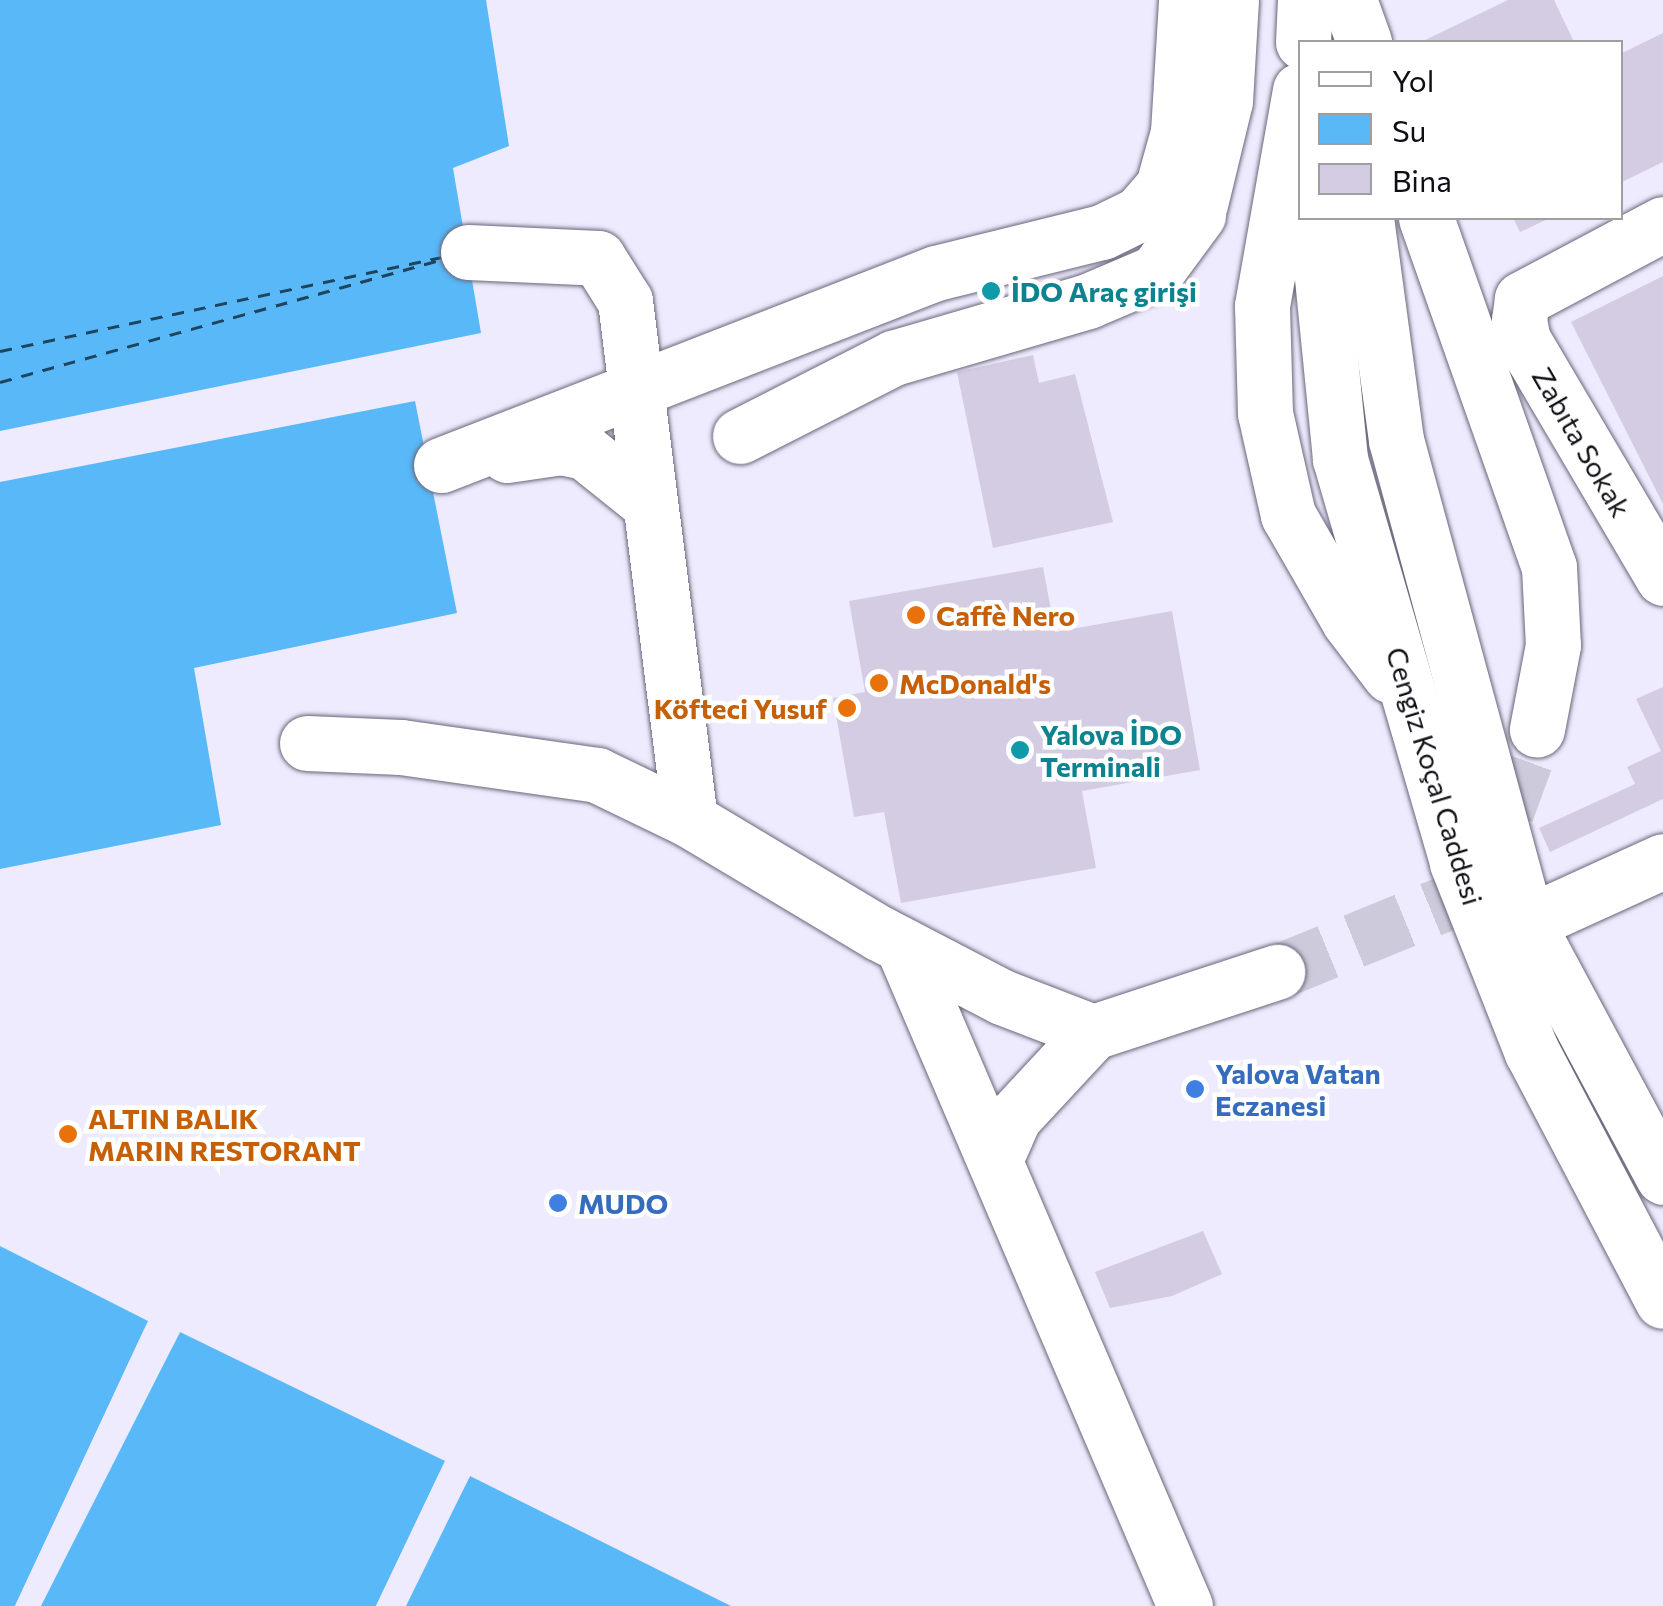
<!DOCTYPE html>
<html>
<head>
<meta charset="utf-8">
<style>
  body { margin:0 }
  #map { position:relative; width:1663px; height:1606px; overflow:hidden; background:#eeebfe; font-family:Commissioner,sans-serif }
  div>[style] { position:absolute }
  .water>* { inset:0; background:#58b8f8 }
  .pier>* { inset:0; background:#eeebfe }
  .ferry>* { height:2.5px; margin-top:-1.25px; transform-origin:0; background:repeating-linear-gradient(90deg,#1e4560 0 12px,transparent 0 22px) }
  .building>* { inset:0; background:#d4cce3 }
  .minor-tunnel>* { height:55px; margin-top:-27.5px; transform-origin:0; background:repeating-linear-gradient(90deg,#cdcadb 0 55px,transparent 0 83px) }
  .roads { filter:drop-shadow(0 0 2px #69667a) drop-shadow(0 0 2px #69667a) }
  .minor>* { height:55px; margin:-27.5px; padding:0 27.5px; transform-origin:27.5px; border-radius:27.5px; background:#fff }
  .dots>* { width:28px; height:28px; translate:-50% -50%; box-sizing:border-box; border:5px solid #fff; border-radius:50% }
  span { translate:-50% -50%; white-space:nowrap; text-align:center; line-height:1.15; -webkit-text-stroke:9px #fff; paint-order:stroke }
  .culture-label { font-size:28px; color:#0d838f; font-weight:700 }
  .left { translate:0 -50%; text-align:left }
  .street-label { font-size:28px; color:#0f0e15 }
  .food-label { font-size:28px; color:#c56008; font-weight:700 }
  .right { translate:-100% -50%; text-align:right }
  .shop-label { font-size:28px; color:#366cbe; font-weight:700 }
  .legend { position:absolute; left:1298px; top:40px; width:325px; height:180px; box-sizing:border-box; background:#fff; border:2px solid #9f9fa1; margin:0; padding:12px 18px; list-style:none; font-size:30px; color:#0f0e15 }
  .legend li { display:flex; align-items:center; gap:20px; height:50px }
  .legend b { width:50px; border:2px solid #9f9fa1 }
</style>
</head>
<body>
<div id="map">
  <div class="water">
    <i style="clip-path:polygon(0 0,486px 0,509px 146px,453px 168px,481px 333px,0 431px)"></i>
    <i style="clip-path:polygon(415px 401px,457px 613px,194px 668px,221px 825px,0 869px,0 482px)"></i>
    <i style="clip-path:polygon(0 1246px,148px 1321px,15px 1606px,0 1606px)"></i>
    <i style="clip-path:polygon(180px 1332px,445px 1461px,376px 1606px,41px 1606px)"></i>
    <i style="clip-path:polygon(470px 1476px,731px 1606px,406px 1606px)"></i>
  </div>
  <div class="pier">
    <i style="clip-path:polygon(148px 1321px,21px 1606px,15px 1606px)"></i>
    <i style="clip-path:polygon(175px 1330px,180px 1332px,36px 1606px,36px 1604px)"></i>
    <i style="clip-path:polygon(445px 1461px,381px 1606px,376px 1606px)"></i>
    <i style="clip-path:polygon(466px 1473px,470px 1476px,401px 1606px,402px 1604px)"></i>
  </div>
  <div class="ferry">
    <i style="left:0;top:351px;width:452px;rotate:-12deg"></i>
    <i style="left:0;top:382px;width:460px;rotate:-15.5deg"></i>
  </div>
  <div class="building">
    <i style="clip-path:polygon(1508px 0,1554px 0,1574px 42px,1421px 42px)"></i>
    <i style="clip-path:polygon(1663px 33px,1663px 162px,1620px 183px,1620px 54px)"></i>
    <i style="clip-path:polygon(1513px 218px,1550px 218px,1520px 232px)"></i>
    <i style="clip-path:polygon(1663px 276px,1663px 504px,1571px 322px)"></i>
    <i style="clip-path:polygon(1033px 355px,1039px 383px,1075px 374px,1113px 522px,993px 548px,957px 372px)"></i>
    <i style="clip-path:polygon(1043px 567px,1055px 632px,1172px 611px,1200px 770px,1082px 791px,1096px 868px,901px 903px,884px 812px,854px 817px,833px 698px,865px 692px,849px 601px)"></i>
    <i style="clip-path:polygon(1663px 687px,1663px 799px,1550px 852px,1539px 828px,1635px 784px,1627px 767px,1661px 751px,1636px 699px)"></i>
    <i style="clip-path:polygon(1203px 1231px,1222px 1274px,1172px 1296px,1110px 1308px,1095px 1272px)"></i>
  </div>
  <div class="minor-tunnel">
    <i style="left:1277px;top:972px;width:217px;rotate:-22.2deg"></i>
    <i style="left:1478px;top:890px;width:171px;rotate:-69.9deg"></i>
  </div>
  <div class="roads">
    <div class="minor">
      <i style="left:1349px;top:0;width:45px;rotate:70.3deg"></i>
      <i style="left:1303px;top:42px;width:42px;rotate:-87.3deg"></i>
      <i style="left:1300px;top:90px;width:219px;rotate:100deg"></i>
      <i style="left:1262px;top:306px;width:107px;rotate:88.4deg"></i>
      <i style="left:1265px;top:413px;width:105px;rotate:77.3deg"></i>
      <i style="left:1288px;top:515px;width:122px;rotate:60.1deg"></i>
      <i style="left:1349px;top:621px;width:68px;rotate:52.8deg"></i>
      <i style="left:1200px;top:204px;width:106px;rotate:-76.4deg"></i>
      <i style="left:1225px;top:101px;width:101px;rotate:-86.6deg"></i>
      <i style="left:1316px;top:218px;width:242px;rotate:84.3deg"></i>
      <i style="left:1340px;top:459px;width:421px;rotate:73.8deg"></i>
      <i style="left:1457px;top:863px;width:203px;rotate:68.4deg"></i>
      <i style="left:1532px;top:1052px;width:281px;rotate:62.3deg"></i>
      <i style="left:1366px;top:218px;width:224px;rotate:82.3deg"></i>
      <i style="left:1396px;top:440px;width:500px;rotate:74.83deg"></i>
      <i style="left:1527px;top:923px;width:288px;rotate:61.8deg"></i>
      <i style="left:1426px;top:218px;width:370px;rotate:70.6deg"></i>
      <i style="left:1549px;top:567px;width:78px;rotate:87.1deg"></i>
      <i style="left:1553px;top:645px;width:86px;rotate:100.8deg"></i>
      <i style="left:1663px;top:224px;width:160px;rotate:152deg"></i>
      <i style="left:1522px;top:299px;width:21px;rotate:98deg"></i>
      <i style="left:1519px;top:320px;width:20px;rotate:79deg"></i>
      <i style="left:1523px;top:340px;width:276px;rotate:59.5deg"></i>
      <i style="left:468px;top:252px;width:130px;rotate:2.6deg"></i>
      <i style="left:598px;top:258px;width:51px;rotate:57.9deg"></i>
      <i style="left:625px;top:301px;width:523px;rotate:82.86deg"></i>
      <i style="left:690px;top:820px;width:220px;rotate:30.9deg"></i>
      <i style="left:879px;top:933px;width:139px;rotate:27.5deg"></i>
      <i style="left:1002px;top:997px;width:97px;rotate:21deg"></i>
      <i style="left:740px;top:436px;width:172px;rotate:-27deg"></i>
      <i style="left:893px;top:358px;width:203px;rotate:-16.3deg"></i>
      <i style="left:1088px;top:301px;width:74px;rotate:-23.1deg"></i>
      <i style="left:1156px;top:272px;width:71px;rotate:-53.6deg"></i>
      <i style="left:507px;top:455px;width:55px;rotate:-8.4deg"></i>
      <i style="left:561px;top:447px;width:25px;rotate:12deg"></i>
      <i style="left:585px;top:452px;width:78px;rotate:38.8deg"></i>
      <i style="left:441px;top:465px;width:531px;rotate:-21.2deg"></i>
      <i style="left:936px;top:273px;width:171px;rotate:-13.9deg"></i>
      <i style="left:1102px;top:232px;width:41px;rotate:-25.9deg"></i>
      <i style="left:1139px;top:214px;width:37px;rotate:-49deg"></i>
      <i style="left:1163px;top:186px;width:56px;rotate:-74.5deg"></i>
      <i style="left:1178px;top:132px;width:132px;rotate:-86.5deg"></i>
      <i style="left:307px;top:743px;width:94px;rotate:2.4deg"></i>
      <i style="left:401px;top:747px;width:198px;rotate:8.1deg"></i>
      <i style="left:597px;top:775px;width:103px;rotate:25.8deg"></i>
      <i style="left:1527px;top:923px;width:149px;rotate:-24.5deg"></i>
      <i style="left:902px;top:945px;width:719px;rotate:66.82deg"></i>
      <i style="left:995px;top:1160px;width:47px;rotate:-66.2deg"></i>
      <i style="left:1014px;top:1117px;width:116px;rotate:-47.1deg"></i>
      <i style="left:1093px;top:1032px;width:194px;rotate:-18.1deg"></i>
    </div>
  </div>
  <div class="dots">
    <i style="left:991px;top:291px;background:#0f9aa8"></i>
    <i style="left:916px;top:615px;background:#e8710a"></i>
    <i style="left:879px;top:683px;background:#e8710a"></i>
    <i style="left:847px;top:708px;background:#e8710a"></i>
    <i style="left:1020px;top:750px;background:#0f9aa8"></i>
    <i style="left:1195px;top:1089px;background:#3f7fe0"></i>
    <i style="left:68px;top:1134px;background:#e8710a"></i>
    <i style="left:558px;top:1203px;background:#3f7fe0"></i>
  </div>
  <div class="culture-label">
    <span class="left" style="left:1011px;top:291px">İDO Araç girişi</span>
    <span class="left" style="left:1040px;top:750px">Yalova İDO<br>Terminali</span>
  </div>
  <div class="street-label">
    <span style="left:1582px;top:442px;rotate:60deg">Zabıta Sokak</span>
    <span style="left:1435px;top:776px;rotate:73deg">Cengiz Koçal Caddesi</span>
  </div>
  <div class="food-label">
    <span class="left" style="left:936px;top:615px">Caffè Nero</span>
    <span class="left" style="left:899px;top:683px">McDonald's</span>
    <span class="right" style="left:827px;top:708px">Köfteci Yusuf</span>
    <span class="left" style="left:88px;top:1134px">ALTIN BALIK<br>MARIN RESTORANT</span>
  </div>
  <div class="shop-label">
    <span class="left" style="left:1215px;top:1089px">Yalova Vatan<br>Eczanesi</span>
    <span class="left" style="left:578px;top:1203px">MUDO</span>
  </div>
  <ul class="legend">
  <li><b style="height:12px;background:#fff"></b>Yol</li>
  <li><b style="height:28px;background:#58b8f8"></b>Su</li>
  <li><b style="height:28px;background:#d4cce3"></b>Bina</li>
  </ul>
</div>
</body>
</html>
